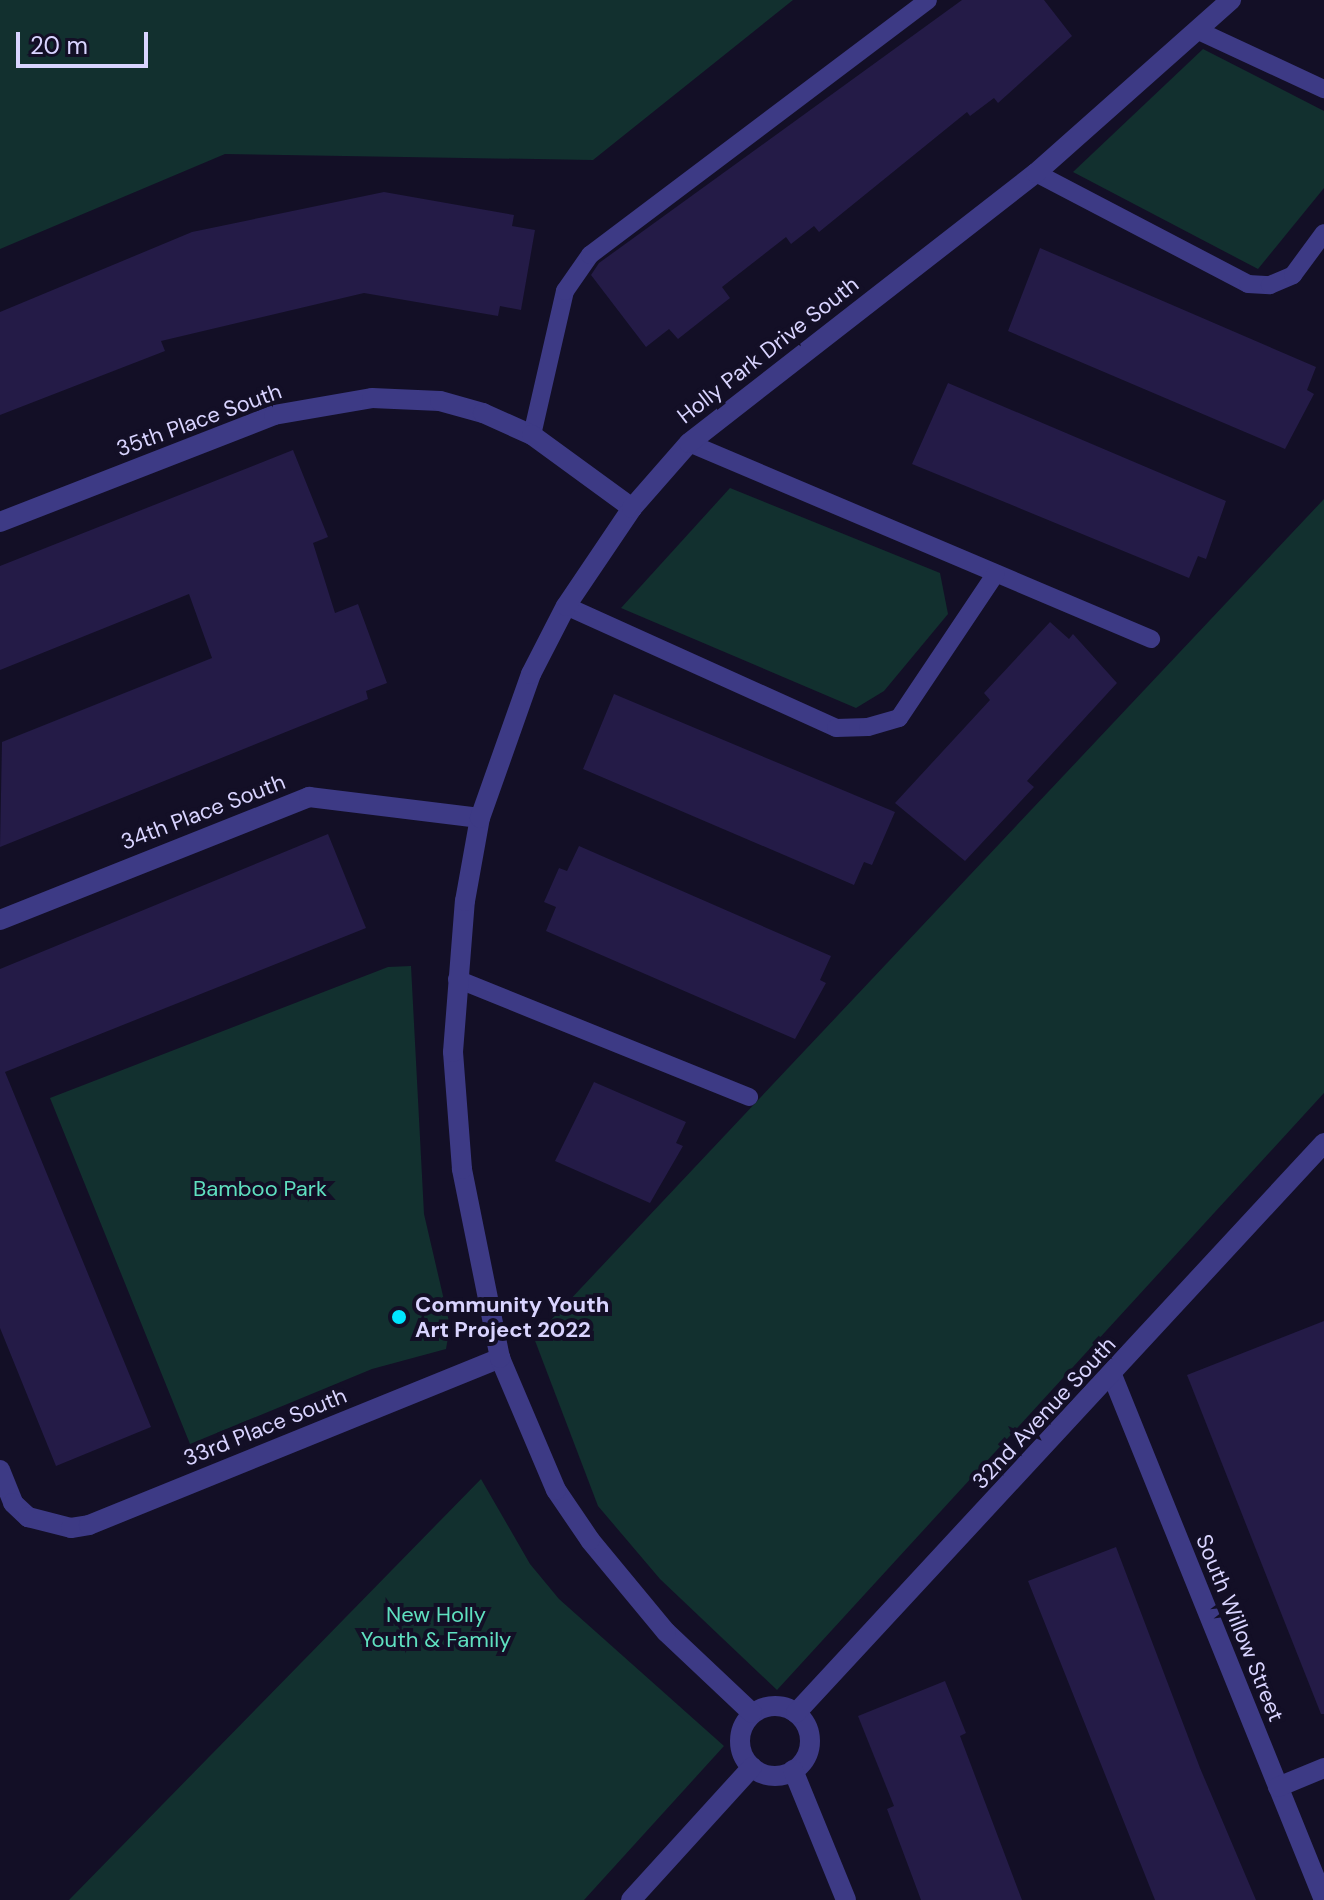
<!DOCTYPE html>
<html>
<head>
<meta charset="utf-8">
<style>
  body { margin:0 }
  #map { position:relative; width:1324px; height:1900px; overflow:hidden; background:#130f26; font-family:"DM Sans",sans-serif }
  div>[style] { position:absolute }
  .green>* { inset:0; background:#12302f }
  .building>* { inset:0; background:#241b47 }
  .lane>* { height:18px; margin:-9px; padding:0 9px; transform-origin:9px; border-radius:9px; background:#3d3a85 }
  .street>* { height:20px; margin:-10px; padding:0 10px; transform-origin:10px; border-radius:10px; background:#3d3a85 }
  .street>.ring { margin:-10px; padding:0; box-sizing:content-box; background:none; border:20px solid #3d3a85; border-radius:50% }
  .dots>* { width:22px; height:22px; translate:-50% -50%; box-sizing:border-box; border:4px solid #130f26; border-radius:50% }
  span { translate:-50% -50%; white-space:nowrap; text-align:center; line-height:1.15; -webkit-text-stroke:8px #130f26; paint-order:stroke }
  .street-label { font-size:22px; color:#d9d4ff }
  .park-label { font-size:22px; color:#5fe0c0 }
  .poi-label { font-size:22px; color:#d9d4ff; font-weight:700 }
  .left { translate:0 -50%; text-align:left }
  .scale { position:absolute; left:16px; top:32px; width:132px; height:36px; box-sizing:border-box; border:4px solid #d9d4ff; border-top:0; padding-left:10px; font-size:24px; line-height:28px; white-space:nowrap; color:#d9d4ff; -webkit-text-stroke:6px #130f26; paint-order:stroke }
</style>
</head>
<body>
<div id="map">
  <div class="green">
    <i style="clip-path:polygon(0 0,793px 0,593px 160px,225px 154px,0 249px)"></i>
    <i style="clip-path:polygon(1203px 49px,1324px 111px,1324px 188px,1258px 269px,1073px 172px)"></i>
    <i style="clip-path:polygon(730px 488px,940px 573px,948px 614px,884px 691px,856px 708px,621px 608px)"></i>
    <i style="clip-path:polygon(1324px 499px,1324px 1093px,777px 1690px,660px 1579px,598px 1506px,534px 1338px)"></i>
    <i style="clip-path:polygon(411px 966px,424px 1214px,450px 1326px,446px 1349px,372px 1369px,190px 1444px,50px 1098px,388px 967px)"></i>
    <i style="clip-path:polygon(481px 1479px,530px 1564px,559px 1599px,724px 1746px,584px 1900px,69px 1900px)"></i>
  </div>
  <div class="building">
    <i style="clip-path:polygon(962px 0,1044px 0,1072px 36px,998px 103px,994px 98px,970px 116px,967px 112px,819px 232px,814px 226px,791px 244px,786px 237px,722px 287px,730px 298px,678px 339px,669px 329px,646px 347px,591px 275px,599px 263px)"></i>
    <i style="clip-path:polygon(384px 192px,514px 215px,512px 226px,535px 230px,521px 310px,500px 306px,498px 316px,364px 293px,161px 341px,165px 351px,0 415px,0 312px,192px 232px)"></i>
    <i style="clip-path:polygon(1040px 248px,1316px 367px,1307px 390px,1314px 394px,1285px 449px,1008px 331px)"></i>
    <i style="clip-path:polygon(948px 383px,1226px 501px,1206px 559px,1198px 556px,1189px 578px,912px 464px)"></i>
    <i style="clip-path:polygon(293px 450px,328px 537px,313px 543px,335px 613px,358px 604px,387px 683px,366px 691px,368px 699px,0 847px,2px 742px,212px 658px,189px 594px,0 670px,0 566px)"></i>
    <i style="clip-path:polygon(1050px 622px,1069px 639px,1073px 634px,1117px 683px,1027px 781px,1034px 787px,965px 861px,895px 803px,990px 700px,984px 693px)"></i>
    <i style="clip-path:polygon(614px 694px,895px 812px,872px 865px,864px 862px,854px 885px,583px 769px)"></i>
    <i style="clip-path:polygon(328px 834px,366px 928px,5px 1072px,151px 1427px,56px 1466px,0 1328px,0 969px)"></i>
    <i style="clip-path:polygon(579px 846px,831px 956px,820px 980px,826px 983px,795px 1039px,546px 931px,556px 907px,544px 902px,559px 868px,567px 871px)"></i>
    <i style="clip-path:polygon(594px 1082px,686px 1122px,676px 1143px,683px 1146px,650px 1203px,555px 1161px)"></i>
    <i style="clip-path:polygon(1324px 1321px,1324px 1714px,1321px 1714px,1187px 1375px)"></i>
    <i style="clip-path:polygon(1116px 1547px,1200px 1768px,1256px 1900px,1155px 1900px,1028px 1581px)"></i>
    <i style="clip-path:polygon(945px 1681px,966px 1733px,960px 1736px,1022px 1900px,921px 1900px,887px 1809px,894px 1806px,858px 1716px)"></i>
  </div>
  <div class="lane">
    <i style="left:1201px;top:32px;width:136px;rotate:24.9deg"></i>
    <i style="left:1036px;top:173px;width:239px;rotate:27.6deg"></i>
    <i style="left:1248px;top:284px;width:22px;rotate:3deg"></i>
    <i style="left:1270px;top:285px;width:25px;rotate:-23deg"></i>
    <i style="left:1293px;top:275px;width:52px;rotate:-53.6deg"></i>
    <i style="left:532px;top:435px;width:148px;rotate:-77.1deg"></i>
    <i style="left:565px;top:291px;width:44px;rotate:-55.2deg"></i>
    <i style="left:590px;top:255px;width:423px;rotate:-37deg"></i>
    <i style="left:689px;top:443px;width:502px;rotate:22.99deg"></i>
    <i style="left:566px;top:606px;width:296px;rotate:24.3deg"></i>
    <i style="left:836px;top:728px;width:32px;rotate:-2deg"></i>
    <i style="left:868px;top:727px;width:32px;rotate:-16deg"></i>
    <i style="left:899px;top:718px;width:174px;rotate:-56.2deg"></i>
    <i style="left:457px;top:979px;width:315px;rotate:22deg"></i>
  </div>
  <div class="street">
    <i style="left:0;top:522px;width:294px;rotate:-21.3deg"></i>
    <i style="left:274px;top:415px;width:99px;rotate:-9.8deg"></i>
    <i style="left:372px;top:398px;width:68px;rotate:2.5deg"></i>
    <i style="left:440px;top:401px;width:45px;rotate:15.6deg"></i>
    <i style="left:483px;top:413px;width:54px;rotate:24.2deg"></i>
    <i style="left:532px;top:435px;width:124px;rotate:36.1deg"></i>
    <i style="left:0;top:920px;width:333px;rotate:-21.7deg"></i>
    <i style="left:309px;top:797px;width:172px;rotate:7deg"></i>
    <i style="left:1112px;top:1375px;width:566px;rotate:68.01deg"></i>
    <i style="left:0;top:1470px;width:35px;rotate:68deg"></i>
    <i style="left:13px;top:1503px;width:21px;rotate:43deg"></i>
    <i style="left:28px;top:1517px;width:44px;rotate:14.3deg"></i>
    <i style="left:71px;top:1528px;width:18px;rotate:-9deg"></i>
    <i style="left:89px;top:1525px;width:444px;rotate:-22.1deg"></i>
    <i class="ring" style="left:740px;top:1706px;width:50px;height:50px"></i>
    <i style="left:752px;top:1713px;width:118px;rotate:-136.7deg"></i>
    <i style="left:666px;top:1632px;width:119px;rotate:-129.6deg"></i>
    <i style="left:590px;top:1540px;width:60px;rotate:-124.2deg"></i>
    <i style="left:556px;top:1490px;width:143px;rotate:-113deg"></i>
    <i style="left:500px;top:1358px;width:193px;rotate:-101.4deg"></i>
    <i style="left:462px;top:1169px;width:117px;rotate:-94.4deg"></i>
    <i style="left:453px;top:1052px;width:151px;rotate:-85.5deg"></i>
    <i style="left:465px;top:901px;width:84px;rotate:-79.8deg"></i>
    <i style="left:480px;top:818px;width:153px;rotate:-70.5deg"></i>
    <i style="left:531px;top:674px;width:76px;rotate:-62.8deg"></i>
    <i style="left:566px;top:606px;width:118px;rotate:-56deg"></i>
    <i style="left:632px;top:508px;width:86px;rotate:-48.8deg"></i>
    <i style="left:689px;top:443px;width:440px;rotate:-37.9deg"></i>
    <i style="left:1036px;top:173px;width:261px;rotate:-41.6deg"></i>
    <i style="left:796px;top:1713px;width:777px;rotate:-47.19deg"></i>
    <i style="left:793px;top:1770px;width:140px;rotate:67.8deg"></i>
    <i style="left:1278px;top:1787px;width:50px;rotate:-22.4deg"></i>
    <i style="left:631px;top:1900px;width:180px;rotate:-47.7deg"></i>
  </div>
  <div class="dots">
    <i style="left:399px;top:1317px;background:#00e5ff"></i>
  </div>
  <div class="street-label">
    <span style="left:768px;top:350px;rotate:-38deg">Holly Park Drive South</span>
    <span style="left:199px;top:420px;rotate:-20deg">35th Place South</span>
    <span style="left:203px;top:812px;rotate:-21deg">34th Place South</span>
    <span style="left:1044px;top:1413px;rotate:-47deg">32nd Avenue South</span>
    <span style="left:265px;top:1427px;rotate:-22deg">33rd Place South</span>
    <span style="left:1240px;top:1628px;rotate:68deg">South Willow Street</span>
  </div>
  <div class="park-label">
    <span style="left:260px;top:1189px">Bamboo Park</span>
    <span style="left:436px;top:1627px">New Holly<br>Youth &amp; Family</span>
  </div>
  <div class="poi-label">
    <span class="left" style="left:415px;top:1317px">Community Youth<br>Art Project 2022</span>
  </div>
  <div class="scale">20 m</div>
</div>
</body>
</html>
